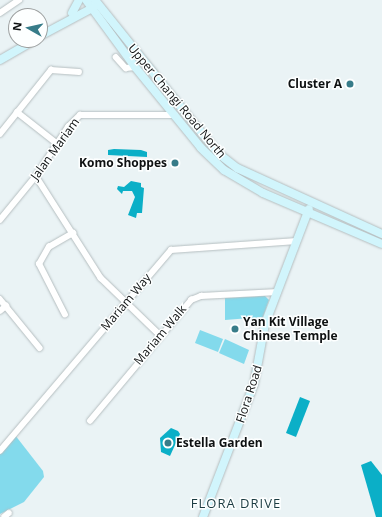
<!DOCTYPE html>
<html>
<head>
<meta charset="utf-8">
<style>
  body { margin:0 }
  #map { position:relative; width:382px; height:517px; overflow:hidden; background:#eaf3f5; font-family:"Open Sans",sans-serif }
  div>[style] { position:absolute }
  .green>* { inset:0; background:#83daec }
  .water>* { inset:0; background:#0bafc7 }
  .roads { filter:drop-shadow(0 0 1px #b5bec0) drop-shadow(0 0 1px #b5bec0) }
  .street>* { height:5.5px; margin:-2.75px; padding:0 2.75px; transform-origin:2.75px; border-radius:2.75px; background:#fff }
  .secondary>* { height:8px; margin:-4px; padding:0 4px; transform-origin:4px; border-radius:4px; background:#d1f5fc }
  .dots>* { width:11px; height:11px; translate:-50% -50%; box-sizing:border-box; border:2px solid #fdffff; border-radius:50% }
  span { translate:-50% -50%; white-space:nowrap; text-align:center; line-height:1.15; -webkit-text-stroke:3px #fdffff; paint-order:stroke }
  .poi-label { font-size:12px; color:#0e1112; font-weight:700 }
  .right { translate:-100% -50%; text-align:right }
  .left { translate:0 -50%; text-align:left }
  .street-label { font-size:12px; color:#0e1112 }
  .neighbourhood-label { font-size:13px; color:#1b3c42; letter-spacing:1px }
  .north { position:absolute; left:8px; top:8px; width:40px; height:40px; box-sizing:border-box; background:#fdffff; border:1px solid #9da0a0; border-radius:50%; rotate:278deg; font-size:11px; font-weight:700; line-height:16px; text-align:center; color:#0e1112 }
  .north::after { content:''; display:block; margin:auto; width:14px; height:18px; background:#377c89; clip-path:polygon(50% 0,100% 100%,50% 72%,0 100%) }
</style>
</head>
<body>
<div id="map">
  <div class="green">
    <i style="clip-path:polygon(265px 296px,269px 300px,263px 317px,225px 320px,225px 298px)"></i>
    <i style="clip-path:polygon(200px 330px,223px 339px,218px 352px,195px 343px)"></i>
    <i style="clip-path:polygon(225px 339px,249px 350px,244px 364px,219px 353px)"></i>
    <i style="clip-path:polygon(15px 435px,43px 471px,44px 477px,24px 502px,0 514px,0 453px)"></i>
  </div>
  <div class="water">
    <i style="clip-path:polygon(114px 149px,141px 150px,147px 152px,147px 157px,108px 155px,108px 150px)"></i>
    <i style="clip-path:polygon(131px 181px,141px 183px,141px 187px,144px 188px,142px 213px,137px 213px,136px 218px,128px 215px,135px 197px,132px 191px,123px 191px,122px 194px,117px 189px,118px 186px,124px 187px)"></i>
    <i style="clip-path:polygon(300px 397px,310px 401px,296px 437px,286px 433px)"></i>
    <i style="clip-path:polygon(171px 428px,178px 431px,180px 434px,170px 456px,161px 452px,160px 438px)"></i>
    <i style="clip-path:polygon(371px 461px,382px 475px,382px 517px,376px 517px,361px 465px)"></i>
  </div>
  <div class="roads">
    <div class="street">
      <i style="left:0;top:13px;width:23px;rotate:-34deg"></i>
      <i style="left:116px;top:57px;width:15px;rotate:48deg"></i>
      <i style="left:126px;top:68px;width:9px;rotate:-6deg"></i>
      <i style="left:17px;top:112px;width:52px;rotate:38deg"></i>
      <i style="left:0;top:134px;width:82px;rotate:-51.4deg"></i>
      <i style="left:51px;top:70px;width:28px;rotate:4deg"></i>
      <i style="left:36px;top:176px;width:121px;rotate:57.5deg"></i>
      <i style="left:101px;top:278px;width:82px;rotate:44deg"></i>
      <i style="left:0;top:220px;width:57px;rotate:-50.7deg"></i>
      <i style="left:36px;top:176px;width:59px;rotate:-56.9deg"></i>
      <i style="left:68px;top:127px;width:17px;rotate:-45deg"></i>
      <i style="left:80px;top:115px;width:95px"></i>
      <i style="left:0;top:299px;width:63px;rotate:50.8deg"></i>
      <i style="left:0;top:311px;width:8px;rotate:-40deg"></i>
      <i style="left:65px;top:315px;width:57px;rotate:-117deg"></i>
      <i style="left:39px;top:264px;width:20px;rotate:-60deg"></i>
      <i style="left:49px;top:247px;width:28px;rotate:-30deg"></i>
      <i style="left:90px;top:421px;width:158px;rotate:-50.1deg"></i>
      <i style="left:191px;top:300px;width:11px;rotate:-22deg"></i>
      <i style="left:201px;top:296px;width:77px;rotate:-3deg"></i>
      <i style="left:0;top:451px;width:264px;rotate:-49.6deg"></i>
      <i style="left:171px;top:250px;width:126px;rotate:-4.1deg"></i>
      <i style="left:4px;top:517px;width:6px;rotate:-39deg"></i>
    </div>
    <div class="secondary">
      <i style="left:86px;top:0;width:83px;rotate:53.8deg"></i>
      <i style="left:135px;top:67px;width:104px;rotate:50.8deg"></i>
      <i style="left:201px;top:148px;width:32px;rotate:44deg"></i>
      <i style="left:224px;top:170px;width:45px;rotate:30.5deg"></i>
      <i style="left:263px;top:193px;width:129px;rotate:23.2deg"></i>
      <i style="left:95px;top:0;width:142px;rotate:51.3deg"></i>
      <i style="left:184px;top:111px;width:55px;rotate:50.9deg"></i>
      <i style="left:219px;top:154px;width:23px;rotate:38deg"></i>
      <i style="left:237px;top:168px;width:159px;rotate:24.5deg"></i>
      <i style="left:72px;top:13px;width:15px;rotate:-62deg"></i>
      <i style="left:40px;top:36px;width:61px;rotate:-28.2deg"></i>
      <i style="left:0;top:60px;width:39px;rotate:-30deg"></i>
      <i style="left:203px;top:517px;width:142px;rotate:-69deg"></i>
      <i style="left:254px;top:384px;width:61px;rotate:-79.6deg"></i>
      <i style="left:265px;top:324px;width:123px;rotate:-69.1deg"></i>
    </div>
  </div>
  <div class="dots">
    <i style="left:350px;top:84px;background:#377c89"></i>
    <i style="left:175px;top:163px;background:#377c89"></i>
    <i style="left:235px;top:329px;background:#377c89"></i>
    <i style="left:168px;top:443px;background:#377c89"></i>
  </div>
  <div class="poi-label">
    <span class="right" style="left:342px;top:84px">Cluster A</span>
    <span class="right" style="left:167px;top:163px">Komo Shoppes</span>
    <span class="left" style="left:243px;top:329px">Yan Kit Village<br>Chinese Temple</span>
    <span class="left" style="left:176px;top:443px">Estella Garden</span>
  </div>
  <div class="street-label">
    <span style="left:177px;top:101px;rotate:50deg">Upper Changi Road North</span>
    <span style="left:55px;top:149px;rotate:-54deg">Jalan Mariam</span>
    <span style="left:126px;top:302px;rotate:-50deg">Mariam Way</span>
    <span style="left:160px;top:335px;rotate:-50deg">Mariam Walk</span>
    <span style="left:249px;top:394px;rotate:-72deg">Flora Road</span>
  </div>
  <div class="neighbourhood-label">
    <span style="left:236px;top:503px">FLORA DRIVE</span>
  </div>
  <div class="north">N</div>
</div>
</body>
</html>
